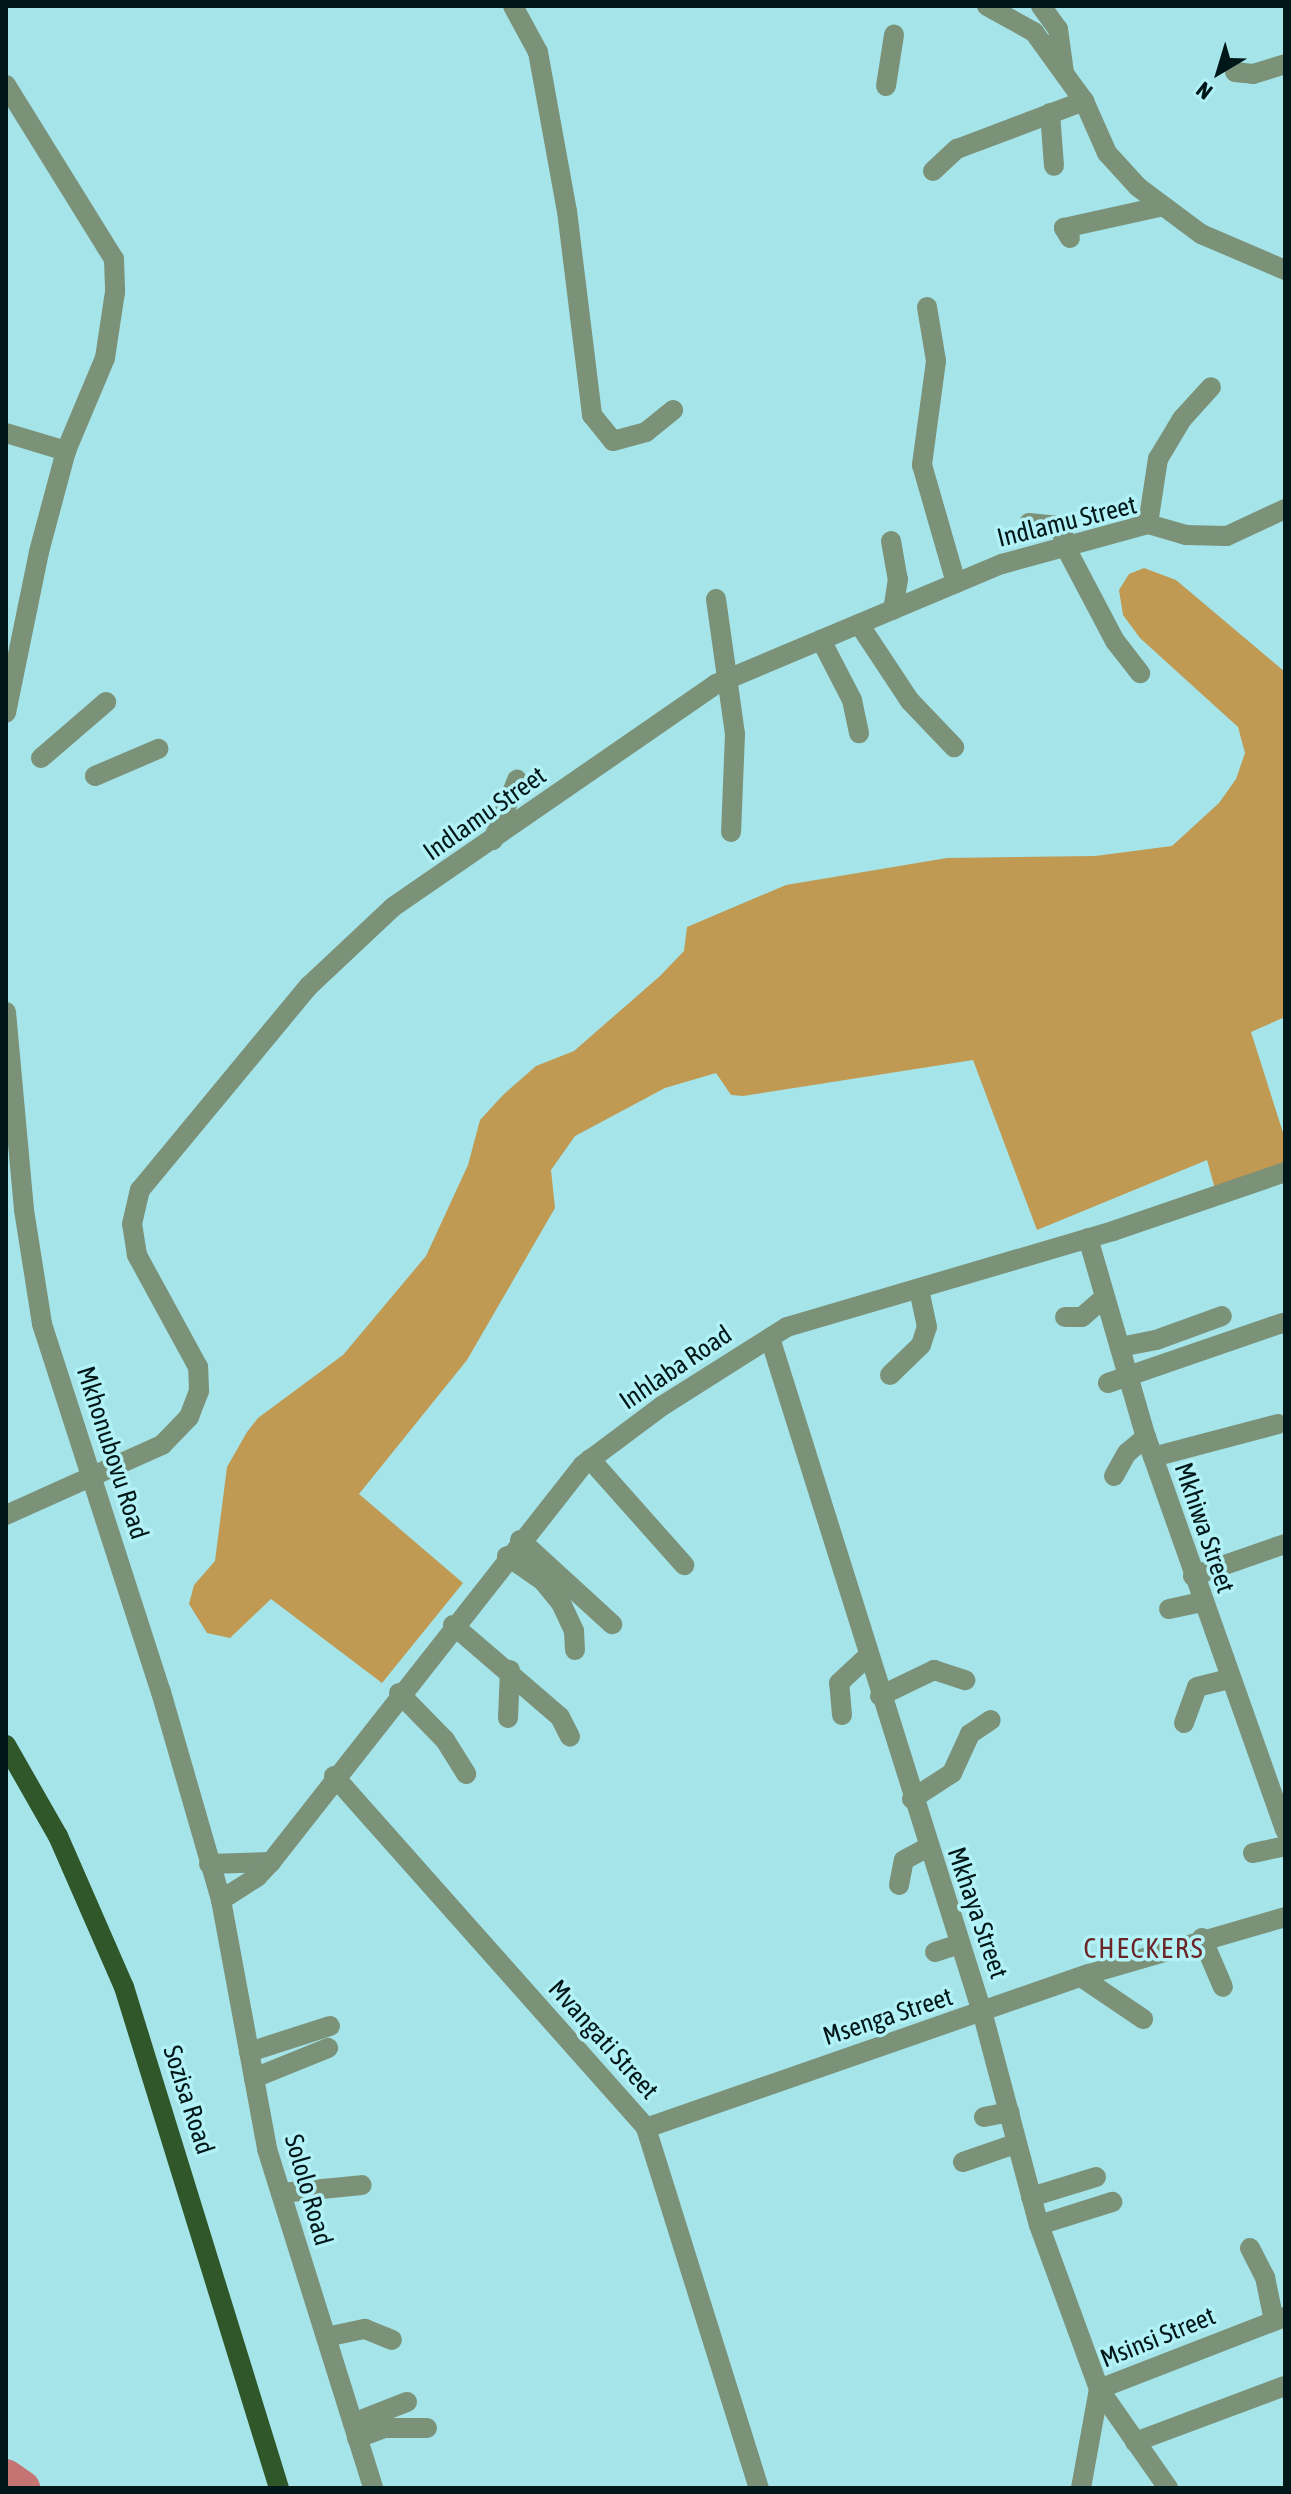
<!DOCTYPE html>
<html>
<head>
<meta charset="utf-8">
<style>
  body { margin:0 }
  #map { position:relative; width:1291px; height:2494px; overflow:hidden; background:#a5e5e9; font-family:"Asap Condensed",sans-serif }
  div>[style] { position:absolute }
  .forest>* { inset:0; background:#c09953 }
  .river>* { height:34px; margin:-17px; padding:0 17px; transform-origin:17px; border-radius:17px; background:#c47473 }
  .street>* { height:20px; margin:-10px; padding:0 10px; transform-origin:10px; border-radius:10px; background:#7b9178 }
  .primary>* { height:20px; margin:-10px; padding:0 10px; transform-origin:10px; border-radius:10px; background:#2f5729 }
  span { translate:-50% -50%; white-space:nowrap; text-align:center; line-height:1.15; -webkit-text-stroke:7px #b2f2f6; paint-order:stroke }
  .street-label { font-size:26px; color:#001719 }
  .neighbourhood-label { font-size:28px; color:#6b2528; letter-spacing:2px }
  .frame { position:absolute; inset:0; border:8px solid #001719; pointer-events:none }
  .north { position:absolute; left:1179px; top:32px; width:80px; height:80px; -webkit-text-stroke:6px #b2f2f6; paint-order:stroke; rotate:218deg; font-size:22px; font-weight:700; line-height:32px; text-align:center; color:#001719 }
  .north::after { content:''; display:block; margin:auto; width:28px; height:36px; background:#001719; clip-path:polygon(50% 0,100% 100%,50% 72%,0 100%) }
</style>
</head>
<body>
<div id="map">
  <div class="forest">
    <i style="clip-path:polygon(1144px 568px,1176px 580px,1285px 672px,1285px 1017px,1251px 1032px,1285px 1139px,1285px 1172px,1215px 1189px,1207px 1160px,1037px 1230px,973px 1060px,743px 1096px,731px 1095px,716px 1073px,665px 1088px,575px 1136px,551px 1170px,555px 1208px,467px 1360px,359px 1494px,463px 1583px,382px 1683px,271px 1599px,230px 1638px,207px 1633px,189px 1604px,194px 1585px,215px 1561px,227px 1467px,247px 1432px,258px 1418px,343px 1355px,426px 1256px,468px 1165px,480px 1120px,503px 1095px,536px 1066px,574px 1051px,660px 976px,684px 951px,687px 927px,786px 885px,947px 858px,1095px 856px,1172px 846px,1219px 803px,1236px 779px,1245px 753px,1238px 727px,1140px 638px,1123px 615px,1119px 590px,1129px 574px)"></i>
  </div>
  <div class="river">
    <i style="left:6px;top:2476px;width:21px;rotate:35deg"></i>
  </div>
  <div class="street">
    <i style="left:513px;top:6px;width:52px;rotate:61.5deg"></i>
    <i style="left:538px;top:52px;width:162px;rotate:79.7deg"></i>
    <i style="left:567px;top:211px;width:206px;rotate:83deg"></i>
    <i style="left:592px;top:415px;width:33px;rotate:51deg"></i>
    <i style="left:613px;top:441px;width:34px;rotate:-15deg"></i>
    <i style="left:646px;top:432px;width:35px;rotate:-39deg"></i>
    <i style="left:987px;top:6px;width:54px;rotate:29deg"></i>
    <i style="left:1034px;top:32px;width:85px;rotate:54.1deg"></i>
    <i style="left:1084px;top:101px;width:57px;rotate:66.1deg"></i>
    <i style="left:1107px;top:153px;width:46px;rotate:47.6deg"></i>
    <i style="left:1138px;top:187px;width:79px;rotate:36.7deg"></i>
    <i style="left:1201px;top:234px;width:91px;rotate:23.2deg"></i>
    <i style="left:1041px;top:6px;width:29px;rotate:54deg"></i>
    <i style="left:1058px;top:29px;width:44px;rotate:82.2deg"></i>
    <i style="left:1235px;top:72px;width:18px;rotate:6deg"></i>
    <i style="left:1253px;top:74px;width:34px;rotate:-17deg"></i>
    <i style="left:6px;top:85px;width:205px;rotate:58.2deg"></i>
    <i style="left:114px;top:259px;width:33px;rotate:88deg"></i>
    <i style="left:115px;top:292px;width:67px;rotate:98.6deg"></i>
    <i style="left:105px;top:358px;width:101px;rotate:112.8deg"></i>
    <i style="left:66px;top:451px;width:105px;rotate:105deg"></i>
    <i style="left:39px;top:552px;width:164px;rotate:101.6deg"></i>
    <i style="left:886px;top:86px;width:52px;rotate:-81.1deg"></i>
    <i style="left:1050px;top:113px;width:53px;rotate:85.7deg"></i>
    <i style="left:933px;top:171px;width:33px;rotate:-43deg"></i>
    <i style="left:957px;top:149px;width:136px;rotate:-20.7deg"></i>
    <i style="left:1070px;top:238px;width:12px;rotate:-121deg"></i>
    <i style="left:1064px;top:228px;width:101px;rotate:-12.5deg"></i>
    <i style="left:927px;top:307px;width:55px;rotate:80.5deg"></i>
    <i style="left:936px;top:361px;width:105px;rotate:97.7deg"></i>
    <i style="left:922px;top:465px;width:123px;rotate:73.9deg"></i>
    <i style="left:6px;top:433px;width:63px;rotate:16.7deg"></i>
    <i style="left:1029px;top:523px;width:29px;rotate:6deg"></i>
    <i style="left:1058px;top:526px;width:26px;rotate:62deg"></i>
    <i style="left:1148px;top:524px;width:66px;rotate:-81.3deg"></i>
    <i style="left:1158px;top:459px;width:47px;rotate:-59deg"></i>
    <i style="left:1182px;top:419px;width:43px;rotate:-47.8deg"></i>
    <i style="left:891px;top:541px;width:39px;rotate:80deg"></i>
    <i style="left:898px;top:579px;width:31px;rotate:99deg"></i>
    <i style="left:1067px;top:550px;width:103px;rotate:62.2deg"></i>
    <i style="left:1115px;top:641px;width:41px;rotate:52deg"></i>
    <i style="left:716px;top:599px;width:136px;rotate:82deg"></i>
    <i style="left:735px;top:734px;width:98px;rotate:92.3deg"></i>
    <i style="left:859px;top:624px;width:92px;rotate:56.5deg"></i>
    <i style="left:910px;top:701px;width:64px;rotate:46.3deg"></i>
    <i style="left:821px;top:640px;width:68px;rotate:62.7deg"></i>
    <i style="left:852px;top:700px;width:34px;rotate:78deg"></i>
    <i style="left:41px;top:758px;width:86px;rotate:-40.7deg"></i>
    <i style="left:95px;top:776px;width:69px;rotate:-23.2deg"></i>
    <i style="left:493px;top:840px;width:65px;rotate:-68.2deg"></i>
    <i style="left:6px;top:1012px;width:199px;rotate:84.8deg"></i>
    <i style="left:24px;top:1210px;width:115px;rotate:81deg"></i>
    <i style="left:42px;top:1324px;width:387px;rotate:72.1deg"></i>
    <i style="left:161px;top:1692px;width:216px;rotate:73.9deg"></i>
    <i style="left:221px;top:1900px;width:253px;rotate:79.5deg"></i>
    <i style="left:267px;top:2149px;width:355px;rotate:72.6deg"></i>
    <i style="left:1088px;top:1238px;width:207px;rotate:73.8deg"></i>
    <i style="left:1146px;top:1437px;width:417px;rotate:70.5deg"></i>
    <i style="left:1065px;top:1317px;width:17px"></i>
    <i style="left:1082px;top:1317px;width:30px;rotate:-41deg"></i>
    <i style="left:770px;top:1338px;width:710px;rotate:72.54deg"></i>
    <i style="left:983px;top:2015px;width:217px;rotate:75.1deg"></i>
    <i style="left:1039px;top:2225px;width:175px;rotate:69.9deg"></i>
    <i style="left:1099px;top:2389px;width:121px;rotate:55.1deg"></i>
    <i style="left:1120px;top:1347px;width:37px;rotate:-11deg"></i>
    <i style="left:1156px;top:1340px;width:70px;rotate:-20deg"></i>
    <i style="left:890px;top:1375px;width:43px;rotate:-44.1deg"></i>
    <i style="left:921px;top:1345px;width:19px;rotate:-72deg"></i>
    <i style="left:927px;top:1327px;width:38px;rotate:-102deg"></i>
    <i style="left:1108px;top:1383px;width:184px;rotate:-19deg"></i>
    <i style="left:1153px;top:1457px;width:129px;rotate:-14.8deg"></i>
    <i style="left:590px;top:1459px;width:142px;rotate:48.4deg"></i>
    <i style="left:1114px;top:1476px;width:26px;rotate:-61deg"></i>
    <i style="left:1127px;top:1453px;width:25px;rotate:-40deg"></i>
    <i style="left:6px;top:1515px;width:171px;rotate:-24.2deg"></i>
    <i style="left:162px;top:1445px;width:39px;rotate:-46deg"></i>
    <i style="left:189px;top:1417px;width:28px;rotate:-69deg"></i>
    <i style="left:199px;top:1391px;width:24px;rotate:-92deg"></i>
    <i style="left:198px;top:1367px;width:128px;rotate:-118.6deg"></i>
    <i style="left:137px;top:1255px;width:31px;rotate:-99deg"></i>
    <i style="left:132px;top:1224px;width:35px;rotate:-77deg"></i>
    <i style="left:140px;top:1190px;width:265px;rotate:-50.4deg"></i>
    <i style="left:309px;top:986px;width:115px;rotate:-43.2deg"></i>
    <i style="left:393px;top:907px;width:393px;rotate:-34.6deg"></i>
    <i style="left:716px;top:684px;width:310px;rotate:-22.8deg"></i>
    <i style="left:1002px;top:564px;width:151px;rotate:-15.3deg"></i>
    <i style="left:1148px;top:524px;width:40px;rotate:16deg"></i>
    <i style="left:1186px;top:535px;width:41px;rotate:1.4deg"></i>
    <i style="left:1227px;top:536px;width:64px;rotate:-25deg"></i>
    <i style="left:520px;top:1540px;width:125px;rotate:42.4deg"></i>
    <i style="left:507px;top:1556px;width:44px;rotate:34.8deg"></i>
    <i style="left:543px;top:1581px;width:28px;rotate:51deg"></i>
    <i style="left:561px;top:1603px;width:31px;rotate:65deg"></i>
    <i style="left:574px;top:1631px;width:19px;rotate:87deg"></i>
    <i style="left:1193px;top:1576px;width:97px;rotate:-19.2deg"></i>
    <i style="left:1169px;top:1609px;width:33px;rotate:-12deg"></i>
    <i style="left:453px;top:1625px;width:141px;rotate:40.7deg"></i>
    <i style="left:560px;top:1717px;width:22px;rotate:63deg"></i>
    <i style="left:399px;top:1693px;width:66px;rotate:45.6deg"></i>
    <i style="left:445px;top:1740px;width:40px;rotate:58deg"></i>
    <i style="left:880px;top:1696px;width:60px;rotate:-25.7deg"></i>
    <i style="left:934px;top:1670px;width:33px;rotate:18deg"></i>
    <i style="left:842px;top:1715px;width:32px;rotate:-95deg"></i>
    <i style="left:839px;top:1683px;width:40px;rotate:-43deg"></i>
    <i style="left:508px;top:1718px;width:48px;rotate:-87.6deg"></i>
    <i style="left:1184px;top:1723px;width:38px;rotate:-70deg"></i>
    <i style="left:1197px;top:1687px;width:32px;rotate:-14deg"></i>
    <i style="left:334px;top:1776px;width:470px;rotate:48.4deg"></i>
    <i style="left:646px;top:2128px;width:377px;rotate:72.6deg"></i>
    <i style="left:912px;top:1799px;width:48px;rotate:-33deg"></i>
    <i style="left:952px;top:1773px;width:43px;rotate:-65.2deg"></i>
    <i style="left:970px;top:1734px;width:25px;rotate:-34deg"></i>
    <i style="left:1253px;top:1853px;width:33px;rotate:-12deg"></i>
    <i style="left:209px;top:1864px;width:62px;rotate:-1.8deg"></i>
    <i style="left:899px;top:1885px;width:25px;rotate:-79deg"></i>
    <i style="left:904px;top:1860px;width:26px;rotate:-28deg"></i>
    <i style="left:221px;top:1900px;width:43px;rotate:-32.6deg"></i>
    <i style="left:257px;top:1877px;width:21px;rotate:-47deg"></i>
    <i style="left:271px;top:1862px;width:505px;rotate:-51.84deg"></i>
    <i style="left:583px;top:1465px;width:99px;rotate:-36.8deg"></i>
    <i style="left:662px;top:1406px;width:148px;rotate:-32.3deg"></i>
    <i style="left:787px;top:1327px;width:340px;rotate:-16.4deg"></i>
    <i style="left:1113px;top:1231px;width:182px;rotate:-18.9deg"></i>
    <i style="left:1202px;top:1938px;width:53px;rotate:66.8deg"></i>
    <i style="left:935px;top:1952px;width:26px;rotate:-18deg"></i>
    <i style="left:1081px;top:1977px;width:75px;rotate:34.1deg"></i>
    <i style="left:249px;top:2052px;width:85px;rotate:-17.8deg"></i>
    <i style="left:254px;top:2078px;width:80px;rotate:-22.1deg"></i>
    <i style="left:984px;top:2117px;width:26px;rotate:-11deg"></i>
    <i style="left:646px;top:2128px;width:469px;rotate:-19.2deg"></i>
    <i style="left:1089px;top:1974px;width:204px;rotate:-16.2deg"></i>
    <i style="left:963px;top:2162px;width:55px;rotate:-19.1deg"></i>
    <i style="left:281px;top:2193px;width:81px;rotate:-5.6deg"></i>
    <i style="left:1031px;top:2197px;width:68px;rotate:-17.1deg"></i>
    <i style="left:1039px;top:2225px;width:77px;rotate:-17.5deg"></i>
    <i style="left:1250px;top:2248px;width:33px;rotate:63deg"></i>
    <i style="left:1265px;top:2277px;width:45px;rotate:78.4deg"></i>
    <i style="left:326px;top:2337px;width:40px;rotate:-12deg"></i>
    <i style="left:365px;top:2329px;width:29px;rotate:22deg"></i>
    <i style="left:1099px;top:2389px;width:199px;rotate:-21.2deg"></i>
    <i style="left:353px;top:2423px;width:58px;rotate:-21.3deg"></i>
    <i style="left:357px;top:2438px;width:29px;rotate:-20deg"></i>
    <i style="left:384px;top:2428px;width:43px"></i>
    <i style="left:1135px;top:2442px;width:160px;rotate:-20.5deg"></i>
    <i style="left:1081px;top:2488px;width:101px;rotate:-79.7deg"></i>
  </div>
  <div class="primary">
    <i style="left:6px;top:1745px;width:105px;rotate:60.3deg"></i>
    <i style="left:58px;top:1836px;width:165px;rotate:66.4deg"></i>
    <i style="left:124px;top:1987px;width:524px;rotate:72.81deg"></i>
  </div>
  <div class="street-label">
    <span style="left:1067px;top:522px;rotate:-14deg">Indlamu Street</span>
    <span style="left:485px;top:814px;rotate:-35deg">Indlamu Street</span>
    <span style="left:676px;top:1368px;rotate:-34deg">Inhlaba Road</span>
    <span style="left:112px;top:1453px;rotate:72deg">Mkhonubovu Road</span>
    <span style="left:1204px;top:1528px;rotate:71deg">Mkhiwa Street</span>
    <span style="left:977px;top:1913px;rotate:71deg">Mkhaya Street</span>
    <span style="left:888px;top:2017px;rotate:-18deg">Msenga Street</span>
    <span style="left:603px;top:2040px;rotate:48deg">Mvangati Street</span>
    <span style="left:188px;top:2100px;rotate:72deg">Sozisa Road</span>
    <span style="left:308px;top:2190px;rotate:74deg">Sololo Road</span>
    <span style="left:1158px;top:2338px;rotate:-22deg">Msinsi Street</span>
  </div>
  <div class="neighbourhood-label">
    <span style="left:1144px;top:1948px">CHECKERS</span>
  </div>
  <div class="frame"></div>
  <div class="north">N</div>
</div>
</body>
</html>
